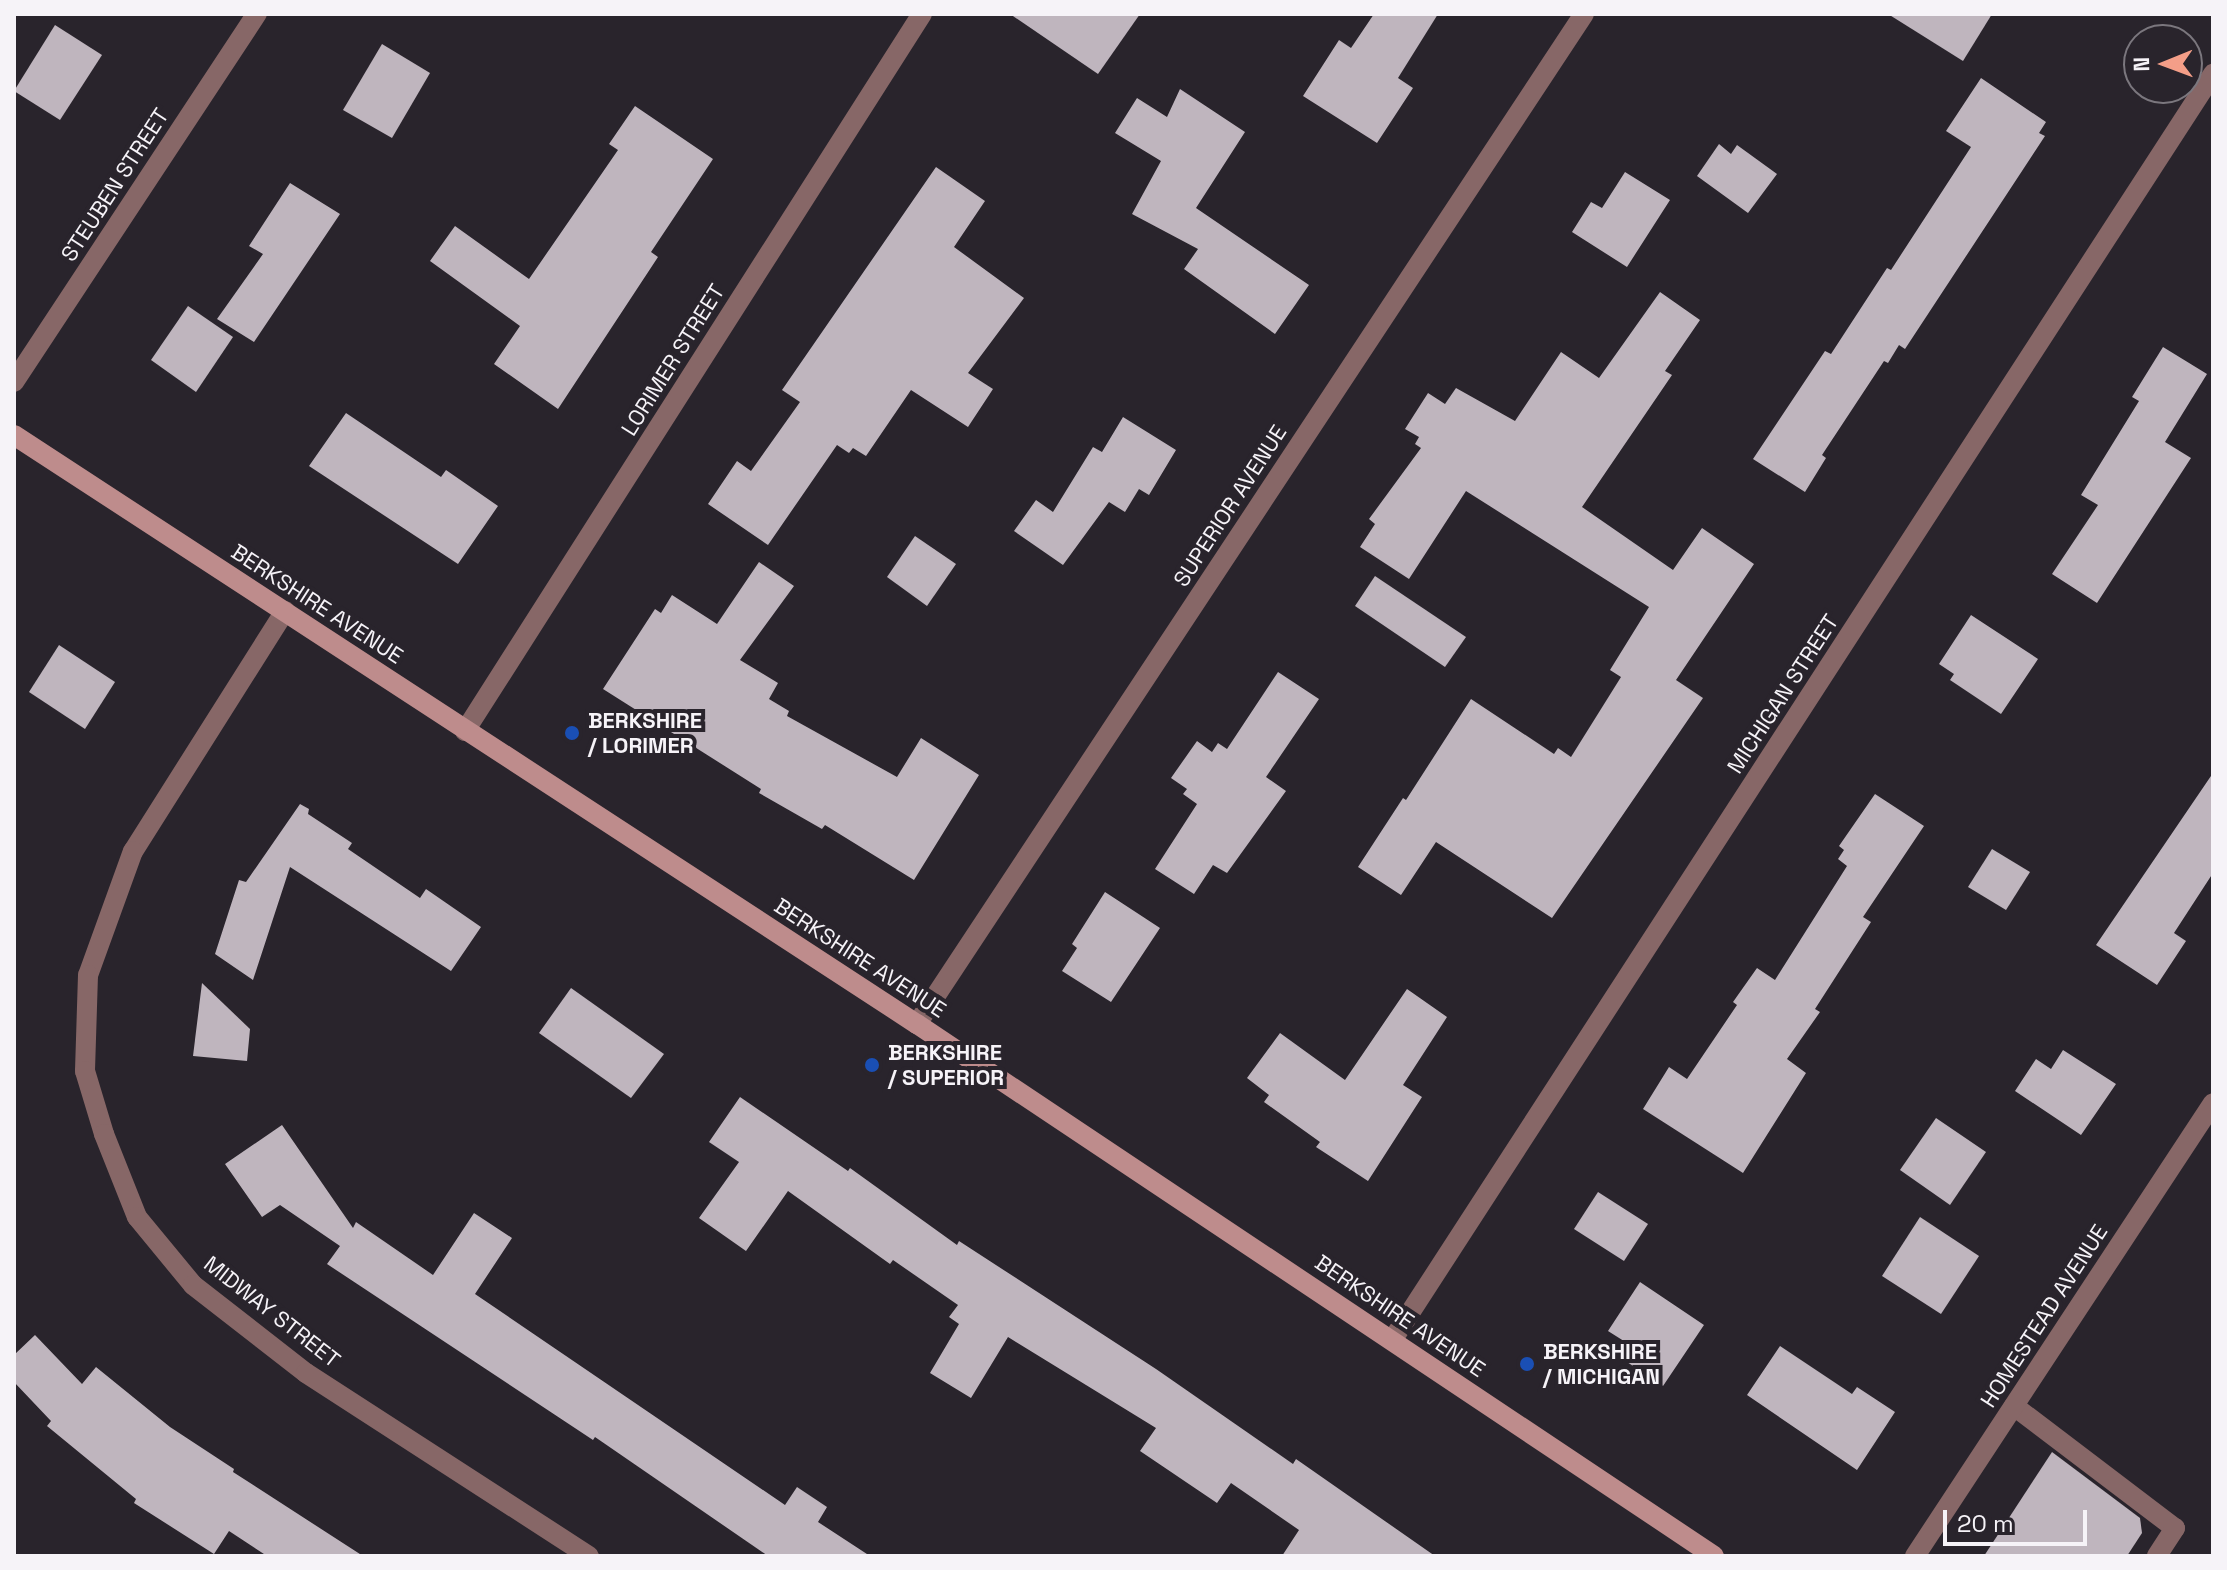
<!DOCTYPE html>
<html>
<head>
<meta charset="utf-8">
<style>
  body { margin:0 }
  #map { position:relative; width:2227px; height:1570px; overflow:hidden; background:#29242c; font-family:"Space Grotesk",sans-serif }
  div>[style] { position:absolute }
  .building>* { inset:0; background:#bfb5be }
  .service>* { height:20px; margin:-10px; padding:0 10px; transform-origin:10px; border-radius:10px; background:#876767 }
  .minor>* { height:20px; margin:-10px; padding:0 10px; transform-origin:10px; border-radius:10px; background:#876767 }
  .secondary>* { height:20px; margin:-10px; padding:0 10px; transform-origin:10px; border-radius:10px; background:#be8c8c }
  .dots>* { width:22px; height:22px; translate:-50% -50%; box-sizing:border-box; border:4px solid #29242c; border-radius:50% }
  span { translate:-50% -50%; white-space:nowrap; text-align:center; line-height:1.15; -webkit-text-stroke:8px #29242c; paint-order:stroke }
  .street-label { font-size:22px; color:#f6f3f8 }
  .poi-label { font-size:22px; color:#f6f3f8; font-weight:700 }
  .left { translate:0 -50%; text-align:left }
  .frame { position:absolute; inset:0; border:16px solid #f6f3f8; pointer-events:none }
  .north { position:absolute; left:2123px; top:24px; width:80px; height:80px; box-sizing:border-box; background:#29242c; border:2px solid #7b777e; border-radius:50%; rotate:269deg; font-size:22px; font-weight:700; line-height:32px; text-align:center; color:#f6f3f8 }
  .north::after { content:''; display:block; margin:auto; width:28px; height:36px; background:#f49e88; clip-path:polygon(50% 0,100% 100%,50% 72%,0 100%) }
  .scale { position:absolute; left:1943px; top:1510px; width:144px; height:36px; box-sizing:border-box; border:4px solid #f6f3f8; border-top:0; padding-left:10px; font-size:24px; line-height:28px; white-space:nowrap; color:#f6f3f8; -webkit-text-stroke:6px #29242c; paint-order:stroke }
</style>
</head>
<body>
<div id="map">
  <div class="building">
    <i style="clip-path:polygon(1010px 14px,1140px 14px,1098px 74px)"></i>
    <i style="clip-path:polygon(1374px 14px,1438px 14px,1398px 78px,1413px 88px,1377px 143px,1303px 96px,1339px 40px,1351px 48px)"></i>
    <i style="clip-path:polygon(1888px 14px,1992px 14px,1963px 61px)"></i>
    <i style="clip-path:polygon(55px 25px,102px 55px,60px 120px,14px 91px)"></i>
    <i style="clip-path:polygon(382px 44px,430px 73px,392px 138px,343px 110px)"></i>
    <i style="clip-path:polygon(1981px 78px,2046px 122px,2039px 133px,2045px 136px,1905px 349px,1899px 345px,1888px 363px,1884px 361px,1822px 455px,1826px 458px,1805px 492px,1753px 459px,1825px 351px,1831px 354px,1887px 268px,1891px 270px,1971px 147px,1946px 131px)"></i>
    <i style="clip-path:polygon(1180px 89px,1245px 132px,1196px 208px,1309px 285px,1275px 334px,1184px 269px,1198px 249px,1132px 214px,1161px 161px,1115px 133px,1137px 98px,1167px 117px)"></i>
    <i style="clip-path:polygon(635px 106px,713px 159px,651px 252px,658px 257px,558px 409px,494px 364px,520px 326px,430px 261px,455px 226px,529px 279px,618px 150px,609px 144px)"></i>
    <i style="clip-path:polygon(1719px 144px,1731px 154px,1737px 145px,1777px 174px,1748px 213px,1697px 176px)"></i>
    <i style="clip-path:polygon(936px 167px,985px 201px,954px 247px,1024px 298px,968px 373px,993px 389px,968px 427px,911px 390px,866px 456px,853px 448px,849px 453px,837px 445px,768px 545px,708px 504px,737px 461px,751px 471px,800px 402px,782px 390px)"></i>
    <i style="clip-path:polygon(1625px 172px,1670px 200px,1627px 267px,1572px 232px,1591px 202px,1602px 208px)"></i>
    <i style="clip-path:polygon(290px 183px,340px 214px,254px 342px,217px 319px,263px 254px,249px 246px)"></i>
    <i style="clip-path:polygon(1660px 292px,1700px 320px,1665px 371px,1672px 375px,1582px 507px,1673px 570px,1702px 528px,1754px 564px,1676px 680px,1703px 698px,1552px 918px,1436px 842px,1401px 895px,1358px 867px,1403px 798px,1406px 800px,1471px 699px,1554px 754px,1558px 748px,1571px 757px,1621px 677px,1610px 670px,1649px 607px,1466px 491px,1409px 579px,1360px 547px,1375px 524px,1369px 519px,1421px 448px,1415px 444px,1419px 437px,1405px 429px,1428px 393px,1445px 404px,1456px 388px,1515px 421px,1561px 352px,1599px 378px)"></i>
    <i style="clip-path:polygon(188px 306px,233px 337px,196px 392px,151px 360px)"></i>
    <i style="clip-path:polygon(2163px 347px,2207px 374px,2165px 442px,2191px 458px,2097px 603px,2052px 574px,2098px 505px,2081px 495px,2139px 401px,2132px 397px)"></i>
    <i style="clip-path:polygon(346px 413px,441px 477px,446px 470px,498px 506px,458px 564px,309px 466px)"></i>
    <i style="clip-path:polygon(1123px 417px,1176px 450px,1149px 495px,1139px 489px,1125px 512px,1109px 502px,1063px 565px,1014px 531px,1036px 500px,1053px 512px,1093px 447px,1102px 452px)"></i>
    <i style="clip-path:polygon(915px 536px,956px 564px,927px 606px,887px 577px)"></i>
    <i style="clip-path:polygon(759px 562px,794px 586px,740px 660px,778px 683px,769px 699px,789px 711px,787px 716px,897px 777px,921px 738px,979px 775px,914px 880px,825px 825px,822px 829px,759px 793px,761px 789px,603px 689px,655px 609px,661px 613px,672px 595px,717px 624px)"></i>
    <i style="clip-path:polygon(1375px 576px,1466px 637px,1445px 667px,1355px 606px)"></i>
    <i style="clip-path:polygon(1971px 615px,2038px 659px,2001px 714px,1950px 680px,1954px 674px,1939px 664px)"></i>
    <i style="clip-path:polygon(59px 645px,115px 682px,85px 729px,29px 692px)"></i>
    <i style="clip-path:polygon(1278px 672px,1319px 699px,1266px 777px,1286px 791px,1227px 873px,1213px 865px,1194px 894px,1155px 869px,1197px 804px,1183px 794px,1187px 789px,1171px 778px,1197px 741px,1212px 752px,1218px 743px,1227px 749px)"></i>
    <i style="clip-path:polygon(2213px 773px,2213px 873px,2174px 933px,2186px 941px,2157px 985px,2096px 945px)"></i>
    <i style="clip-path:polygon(1875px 794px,1924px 826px,1863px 917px,1871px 922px,1815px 1009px,1820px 1012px,1787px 1059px,1806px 1073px,1743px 1173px,1643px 1109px,1669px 1067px,1687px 1079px,1737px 1005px,1733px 1002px,1757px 968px,1775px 980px,1847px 866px,1838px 859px,1844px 850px,1839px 846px)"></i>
    <i style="clip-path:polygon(300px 804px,309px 809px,308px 814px,352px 843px,348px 849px,420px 898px,426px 889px,481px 927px,451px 971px,290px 867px,253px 980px,215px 954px,239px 880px,246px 882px)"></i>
    <i style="clip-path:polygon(1992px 849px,2030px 872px,2006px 910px,1968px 887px)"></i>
    <i style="clip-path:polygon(1105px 892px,1160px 928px,1111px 1002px,1062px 971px,1077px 948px,1072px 944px)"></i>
    <i style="clip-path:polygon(202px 983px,250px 1029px,247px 1061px,193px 1056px)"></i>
    <i style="clip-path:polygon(571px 988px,664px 1054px,631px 1098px,539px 1033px)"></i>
    <i style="clip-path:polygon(1407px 989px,1447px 1017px,1403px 1085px,1422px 1097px,1368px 1181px,1316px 1147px,1320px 1142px,1264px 1102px,1269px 1095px,1247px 1078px,1280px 1033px,1345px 1080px)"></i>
    <i style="clip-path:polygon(2063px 1050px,2116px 1084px,2081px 1135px,2015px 1091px,2036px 1059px,2051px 1069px)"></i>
    <i style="clip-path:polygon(740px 1097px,848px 1171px,850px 1168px,957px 1245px,959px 1241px,1156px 1369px,1293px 1464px,1296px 1459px,1435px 1556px,1282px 1556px,1299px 1530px,1231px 1483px,1217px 1503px,1140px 1451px,1156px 1428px,1008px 1337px,971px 1398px,930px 1373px,959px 1324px,949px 1317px,958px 1305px,893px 1260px,890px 1264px,788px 1191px,746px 1251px,699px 1218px,739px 1162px,709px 1142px)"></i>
    <i style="clip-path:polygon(1936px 1118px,1986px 1152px,1950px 1205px,1900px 1170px)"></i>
    <i style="clip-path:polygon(282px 1125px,353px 1228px,356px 1222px,433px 1275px,474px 1213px,512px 1238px,475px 1294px,785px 1505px,797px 1487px,827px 1507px,818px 1522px,870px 1556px,768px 1556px,595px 1437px,593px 1440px,327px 1264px,340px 1246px,280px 1205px,262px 1217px,225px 1164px)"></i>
    <i style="clip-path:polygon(1598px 1192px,1648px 1224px,1624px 1261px,1574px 1229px)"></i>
    <i style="clip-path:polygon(1920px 1217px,1979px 1256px,1941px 1314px,1882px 1276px)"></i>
    <i style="clip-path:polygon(1640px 1282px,1704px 1325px,1663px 1386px,1618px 1356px,1627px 1343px,1608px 1331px)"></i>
    <i style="clip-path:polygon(35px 1335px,82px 1384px,96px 1367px,170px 1427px,234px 1469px,233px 1472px,363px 1556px,267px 1556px,229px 1531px,214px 1554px,134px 1503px,136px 1499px,47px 1426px,51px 1421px,14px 1382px,14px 1355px)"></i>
    <i style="clip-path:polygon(1780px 1346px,1852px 1394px,1857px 1387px,1895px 1412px,1857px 1470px,1747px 1395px)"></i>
    <i style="clip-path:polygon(2052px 1452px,2140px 1518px,2142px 1533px,2127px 1556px,1984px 1556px)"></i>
  </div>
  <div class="service">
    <i style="left:2014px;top:1406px;width:202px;rotate:37.2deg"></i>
    <i style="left:2175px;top:1528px;width:33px;rotate:123deg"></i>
  </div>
  <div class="minor">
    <i style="left:14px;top:382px;width:441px;rotate:-56.6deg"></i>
    <i style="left:285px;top:611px;width:284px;rotate:122.3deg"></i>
    <i style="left:133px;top:851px;width:132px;rotate:109.9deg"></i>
    <i style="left:88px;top:975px;width:96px;rotate:91.8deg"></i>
    <i style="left:85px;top:1071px;width:66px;rotate:73.2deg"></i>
    <i style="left:104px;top:1134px;width:89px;rotate:68.3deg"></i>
    <i style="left:137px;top:1217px;width:88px;rotate:50.5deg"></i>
    <i style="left:193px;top:1285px;width:143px;rotate:37.9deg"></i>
    <i style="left:306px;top:1373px;width:337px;rotate:32.9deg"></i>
    <i style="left:465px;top:731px;width:850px;rotate:-57.49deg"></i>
    <i style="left:917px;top:1024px;width:1210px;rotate:-56.56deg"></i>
    <i style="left:1393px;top:1339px;width:1508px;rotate:-57.05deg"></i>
    <i style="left:1915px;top:1556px;width:542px;rotate:-56.66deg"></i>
  </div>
  <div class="secondary">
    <i style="left:14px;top:435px;width:1078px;rotate:33.12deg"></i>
    <i style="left:917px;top:1024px;width:958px;rotate:33.72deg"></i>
  </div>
  <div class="dots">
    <i style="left:572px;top:733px;background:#1a4fb4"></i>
    <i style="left:872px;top:1065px;background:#1a4fb4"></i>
    <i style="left:1527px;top:1364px;background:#1a4fb4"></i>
  </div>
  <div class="street-label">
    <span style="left:115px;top:185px;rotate:-57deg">STEUBEN STREET</span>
    <span style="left:673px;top:360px;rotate:-58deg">LORIMER STREET</span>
    <span style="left:1230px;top:506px;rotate:-57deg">SUPERIOR AVENUE</span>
    <span style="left:317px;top:604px;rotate:33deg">BERKSHIRE AVENUE</span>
    <span style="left:1783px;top:694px;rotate:-57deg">MICHIGAN STREET</span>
    <span style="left:860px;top:958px;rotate:33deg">BERKSHIRE AVENUE</span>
    <span style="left:272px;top:1312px;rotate:38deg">MIDWAY STREET</span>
    <span style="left:1400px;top:1316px;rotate:34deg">BERKSHIRE AVENUE</span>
    <span style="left:2044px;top:1316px;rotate:-57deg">HOMESTEAD AVENUE</span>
  </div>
  <div class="poi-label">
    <span class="left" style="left:588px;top:733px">BERKSHIRE<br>/ LORIMER</span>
    <span class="left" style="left:888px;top:1065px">BERKSHIRE<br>/ SUPERIOR</span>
    <span class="left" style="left:1543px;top:1364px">BERKSHIRE<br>/ MICHIGAN</span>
  </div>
  <div class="frame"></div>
  <div class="north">N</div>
  <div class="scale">20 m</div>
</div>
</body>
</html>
